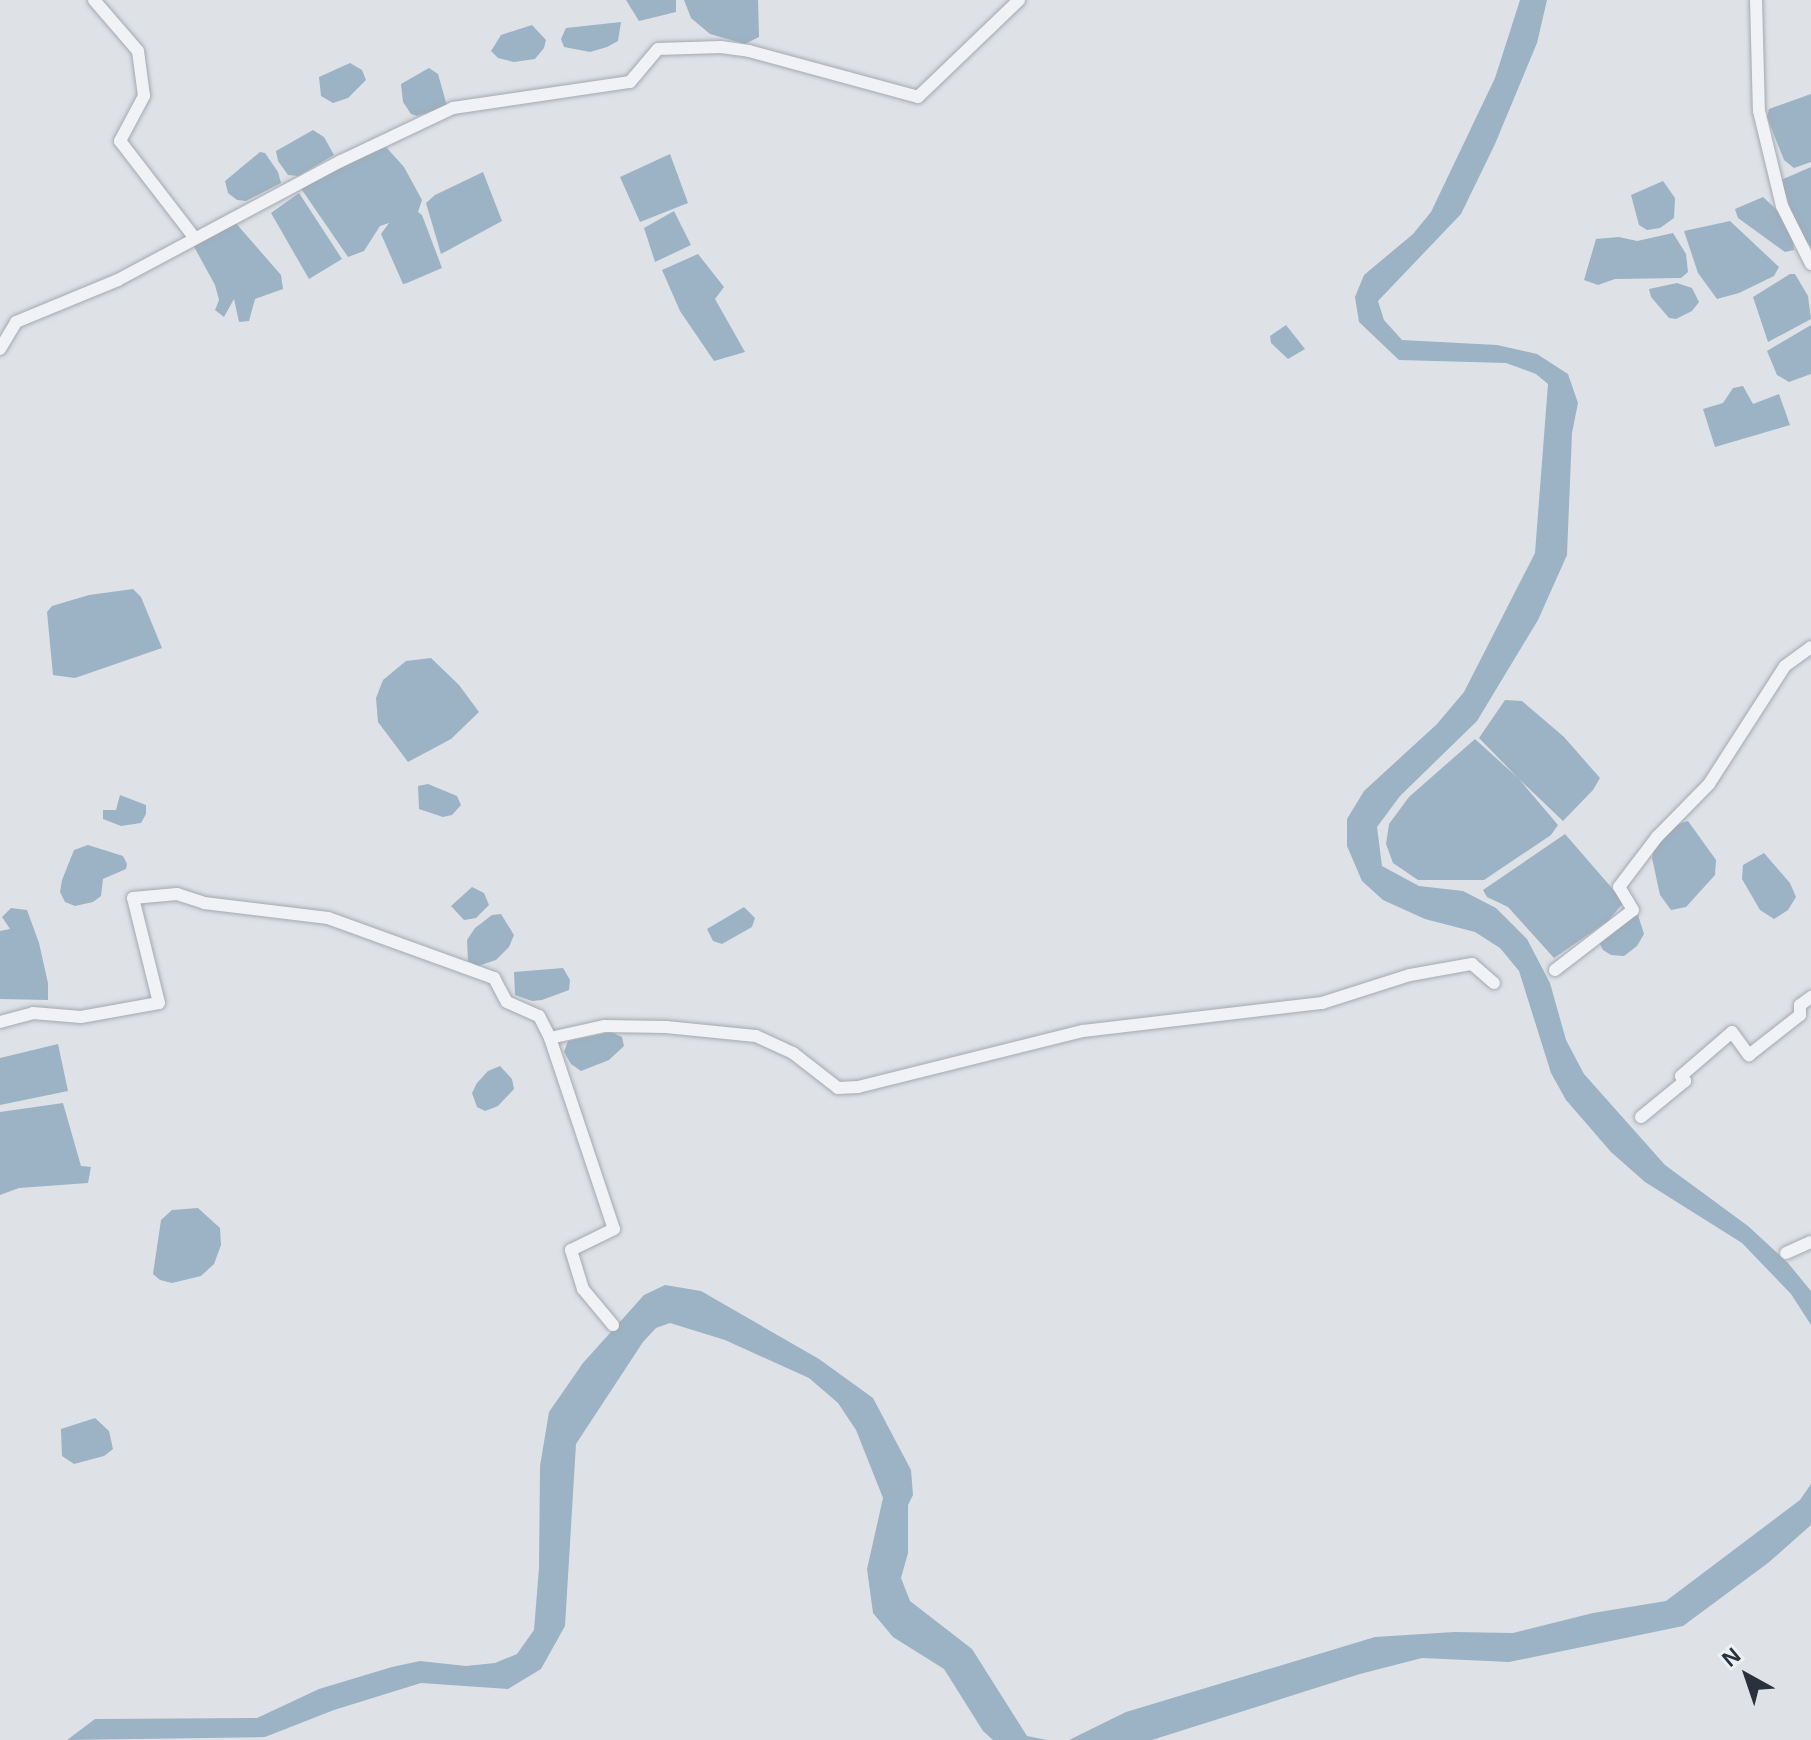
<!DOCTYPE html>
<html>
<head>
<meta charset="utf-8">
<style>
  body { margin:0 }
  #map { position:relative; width:1811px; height:1740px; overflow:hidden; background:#dee2e7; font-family:Helvetica,sans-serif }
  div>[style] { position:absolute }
  .water>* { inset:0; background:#9bb3c5 }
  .roads { filter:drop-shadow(0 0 2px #a4a9b0) drop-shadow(0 0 2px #a4a9b0) }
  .minor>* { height:12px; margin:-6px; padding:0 6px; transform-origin:6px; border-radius:6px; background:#f0f2f5 }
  span { translate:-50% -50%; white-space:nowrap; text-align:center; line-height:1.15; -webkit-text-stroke:7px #edf1f4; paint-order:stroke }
  .north { position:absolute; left:1707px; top:1636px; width:80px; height:80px; -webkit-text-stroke:6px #edf1f4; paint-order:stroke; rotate:320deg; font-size:22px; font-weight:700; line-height:32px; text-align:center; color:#28313c }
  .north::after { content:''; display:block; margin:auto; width:28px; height:36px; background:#28313c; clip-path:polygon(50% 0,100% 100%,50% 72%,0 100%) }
</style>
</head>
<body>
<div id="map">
  <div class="water">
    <i style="clip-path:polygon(626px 0,676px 0,676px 12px,639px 21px)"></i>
    <i style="clip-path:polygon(684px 0,758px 0,759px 37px,745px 44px,710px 34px,691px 18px)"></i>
    <i style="clip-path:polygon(1520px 0,1547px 0,1537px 43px,1495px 144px,1461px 214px,1378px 301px,1384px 320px,1402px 340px,1497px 345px,1537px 354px,1568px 374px,1578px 403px,1572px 433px,1567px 555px,1538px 620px,1477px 721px,1400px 796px,1377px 827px,1382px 866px,1419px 886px,1463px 891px,1496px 908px,1527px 939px,1550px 983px,1566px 1040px,1584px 1074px,1665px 1165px,1748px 1226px,1788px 1263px,1811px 1291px,1811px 1325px,1791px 1294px,1742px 1243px,1645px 1182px,1611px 1152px,1566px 1100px,1551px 1073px,1519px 971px,1500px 948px,1475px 932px,1425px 919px,1383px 900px,1362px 881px,1347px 846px,1347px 819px,1364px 791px,1437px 724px,1464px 692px,1535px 553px,1548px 384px,1536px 374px,1506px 363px,1399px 360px,1359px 322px,1355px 297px,1364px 275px,1413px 234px,1431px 212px,1495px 78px)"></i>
    <i style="clip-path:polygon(621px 22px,618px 41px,607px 47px,590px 52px,564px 47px,561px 39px,566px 28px)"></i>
    <i style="clip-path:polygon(532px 25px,546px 40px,544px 48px,535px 59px,514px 62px,498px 58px,491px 51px,501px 35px)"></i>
    <i style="clip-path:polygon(350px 63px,362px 70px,366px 80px,348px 98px,333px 103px,321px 96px,319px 77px)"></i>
    <i style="clip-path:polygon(429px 68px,438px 74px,447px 106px,417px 116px,411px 114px,403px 102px,401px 84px)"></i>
    <i style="clip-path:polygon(1811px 94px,1811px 162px,1794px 168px,1784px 160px,1767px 117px,1769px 109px)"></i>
    <i style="clip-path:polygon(313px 130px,324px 137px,334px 155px,298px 176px,288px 175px,278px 161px,276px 151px)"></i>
    <i style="clip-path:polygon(386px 147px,404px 167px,422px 200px,418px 212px,422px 215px,442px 268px,407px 283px,403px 284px,381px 234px,389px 223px,380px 226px,364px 251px,348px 257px,300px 187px,337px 167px)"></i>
    <i style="clip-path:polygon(260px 152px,265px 153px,278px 172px,281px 183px,246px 201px,237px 200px,228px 193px,225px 181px)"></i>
    <i style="clip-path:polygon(670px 154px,688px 203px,640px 222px,620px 177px)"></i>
    <i style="clip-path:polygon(1811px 167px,1811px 247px,1797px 229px,1781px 180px)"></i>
    <i style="clip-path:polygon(483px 172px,502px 221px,441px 254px,426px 203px,435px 195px)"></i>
    <i style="clip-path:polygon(1663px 181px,1675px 198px,1674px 218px,1660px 228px,1647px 230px,1639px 225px,1631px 195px)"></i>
    <i style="clip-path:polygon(299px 193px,342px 259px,309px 279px,271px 213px)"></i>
    <i style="clip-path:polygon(1763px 197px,1790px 222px,1794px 250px,1785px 252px,1738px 218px,1735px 209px)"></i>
    <i style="clip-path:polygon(674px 211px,691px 245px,655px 262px,644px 228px)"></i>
    <i style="clip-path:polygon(234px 221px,281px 275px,283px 289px,255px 299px,249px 321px,239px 322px,234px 299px,224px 317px,215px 310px,219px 300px,215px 285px,192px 243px)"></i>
    <i style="clip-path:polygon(1730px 221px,1779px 267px,1774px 276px,1739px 293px,1717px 299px,1698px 273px,1684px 231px)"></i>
    <i style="clip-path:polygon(1673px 233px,1686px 254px,1688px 272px,1681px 278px,1615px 279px,1598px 285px,1584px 280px,1596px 239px,1619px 237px,1637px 241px)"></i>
    <i style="clip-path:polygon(698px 254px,724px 287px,715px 299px,745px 352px,714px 361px,680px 311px,662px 270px)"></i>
    <i style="clip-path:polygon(1790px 274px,1795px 274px,1808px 296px,1811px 319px,1768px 342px,1753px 297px)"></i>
    <i style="clip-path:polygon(1677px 283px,1692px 288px,1699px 302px,1692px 311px,1676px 319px,1669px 318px,1651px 297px,1649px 289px)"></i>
    <i style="clip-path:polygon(1286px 325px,1305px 349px,1288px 359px,1271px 343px,1270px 336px)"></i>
    <i style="clip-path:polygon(1811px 325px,1811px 374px,1789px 382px,1777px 375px,1767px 351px)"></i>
    <i style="clip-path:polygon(1743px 386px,1753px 404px,1779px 394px,1790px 425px,1715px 447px,1703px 409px,1723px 403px,1733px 388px)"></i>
    <i style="clip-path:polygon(133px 589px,141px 597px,162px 648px,75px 678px,53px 675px,47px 612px,52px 606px,89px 595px)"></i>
    <i style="clip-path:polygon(431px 658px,459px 685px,479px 712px,451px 739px,408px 762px,378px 722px,376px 698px,383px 680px,406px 661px)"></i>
    <i style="clip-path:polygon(1505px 700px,1522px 701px,1564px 737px,1600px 778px,1593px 790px,1563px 821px,1519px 779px,1558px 825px,1551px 835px,1484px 880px,1418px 880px,1393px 863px,1386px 844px,1389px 824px,1409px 797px,1475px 739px,1518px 778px,1479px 738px)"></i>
    <i style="clip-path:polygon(428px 784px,457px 796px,461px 805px,452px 815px,443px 817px,419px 809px,418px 786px)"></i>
    <i style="clip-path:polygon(120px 795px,146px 805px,146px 814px,141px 823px,121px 826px,103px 819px,103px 810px,116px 810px)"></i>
    <i style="clip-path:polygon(1688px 821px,1716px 860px,1715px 875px,1686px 907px,1671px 910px,1660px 895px,1652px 858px,1654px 848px,1678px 824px)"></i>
    <i style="clip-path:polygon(1565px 834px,1624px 902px,1608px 921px,1554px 958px,1508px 907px,1487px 897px,1483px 890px)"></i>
    <i style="clip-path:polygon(88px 845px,123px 856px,127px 864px,126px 869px,103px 879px,101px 896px,93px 902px,75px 906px,65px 902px,60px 892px,62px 880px,74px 850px)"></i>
    <i style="clip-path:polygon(1764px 853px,1790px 883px,1796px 897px,1788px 910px,1774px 919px,1760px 910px,1742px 879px,1743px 865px)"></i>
    <i style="clip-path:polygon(472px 887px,484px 893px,489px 905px,476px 918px,464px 920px,451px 906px)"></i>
    <i style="clip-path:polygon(744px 907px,755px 918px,752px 927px,722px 944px,713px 941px,707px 929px)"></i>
    <i style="clip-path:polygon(11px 908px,27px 910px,39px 943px,48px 983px,48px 1000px,0 999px,0 931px,10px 929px,2px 917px)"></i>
    <i style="clip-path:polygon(501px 914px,514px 935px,509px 947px,496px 960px,478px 966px,468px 961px,467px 940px,475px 928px,492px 915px)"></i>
    <i style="clip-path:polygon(1638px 915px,1644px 934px,1637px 946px,1624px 956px,1611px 955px,1603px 950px,1599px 942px,1629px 916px)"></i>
    <i style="clip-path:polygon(563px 968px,570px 980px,569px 990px,542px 1000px,532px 1001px,515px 995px,514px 972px)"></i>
    <i style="clip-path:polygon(611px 1032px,622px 1037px,624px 1046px,609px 1060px,581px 1071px,571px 1064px,564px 1052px,568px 1041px)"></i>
    <i style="clip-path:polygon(58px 1044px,68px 1091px,0 1105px,0 1058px)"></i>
    <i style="clip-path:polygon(500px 1066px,512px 1079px,514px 1089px,498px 1106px,485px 1111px,477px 1107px,472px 1093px,477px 1083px,488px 1071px)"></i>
    <i style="clip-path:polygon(63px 1103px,81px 1166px,91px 1167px,88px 1183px,19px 1188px,0 1195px,0 1112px)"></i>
    <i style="clip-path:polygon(198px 1208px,220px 1228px,221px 1245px,214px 1264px,201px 1276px,172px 1283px,160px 1280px,153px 1274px,161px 1220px,172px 1210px)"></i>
    <i style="clip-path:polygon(665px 1285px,701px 1291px,819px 1359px,873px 1398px,911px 1470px,913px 1495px,908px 1505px,908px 1553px,901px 1578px,910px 1601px,972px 1649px,1027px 1736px,1047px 1740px,993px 1740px,983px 1731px,944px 1669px,893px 1637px,873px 1613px,867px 1569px,883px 1498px,856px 1430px,838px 1403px,809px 1378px,725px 1340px,670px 1323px,656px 1328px,643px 1342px,576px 1444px,565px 1626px,541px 1669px,508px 1689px,421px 1683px,334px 1710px,265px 1737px,67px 1740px,95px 1719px,257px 1718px,319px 1689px,392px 1667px,420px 1661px,466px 1666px,495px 1663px,517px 1654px,534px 1630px,539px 1568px,540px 1466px,549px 1412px,583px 1363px,644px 1295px)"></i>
    <i style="clip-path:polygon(95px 1418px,109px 1431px,113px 1449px,104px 1456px,74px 1464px,62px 1456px,61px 1429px)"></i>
    <i style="clip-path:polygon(1811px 1484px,1811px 1525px,1768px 1563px,1683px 1626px,1509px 1662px,1422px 1658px,1360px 1674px,1152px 1740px,1069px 1740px,1126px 1712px,1375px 1637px,1454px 1632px,1513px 1633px,1593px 1613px,1666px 1601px,1800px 1500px)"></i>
  </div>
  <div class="roads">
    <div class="minor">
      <i style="left:94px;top:0;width:67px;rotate:49.2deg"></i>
      <i style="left:138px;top:51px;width:45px;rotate:82.4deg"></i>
      <i style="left:144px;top:96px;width:51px;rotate:118.1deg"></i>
      <i style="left:120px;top:141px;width:121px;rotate:52.4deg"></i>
      <i style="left:1756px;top:0;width:111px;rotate:88.5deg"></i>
      <i style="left:1759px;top:111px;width:98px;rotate:76.4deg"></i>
      <i style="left:1782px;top:206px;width:65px;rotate:63.4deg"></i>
      <i style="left:0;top:349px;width:31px;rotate:-59deg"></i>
      <i style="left:16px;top:322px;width:110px;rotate:-22.4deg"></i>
      <i style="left:118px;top:280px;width:253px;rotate:-28.1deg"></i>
      <i style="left:341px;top:161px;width:124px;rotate:-25.3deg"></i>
      <i style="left:453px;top:108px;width:179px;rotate:-8.4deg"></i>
      <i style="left:630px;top:82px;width:43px;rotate:-49.7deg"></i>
      <i style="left:658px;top:49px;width:63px;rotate:-1.8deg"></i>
      <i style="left:721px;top:47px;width:28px;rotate:8deg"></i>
      <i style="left:749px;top:51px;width:175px;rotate:15.2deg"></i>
      <i style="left:918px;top:97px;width:140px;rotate:-43.8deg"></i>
      <i style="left:1555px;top:970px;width:98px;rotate:-37.6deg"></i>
      <i style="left:1633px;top:910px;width:27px;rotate:-121deg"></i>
      <i style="left:1619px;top:887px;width:63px;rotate:-52.8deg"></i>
      <i style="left:1657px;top:837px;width:74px;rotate:-45.5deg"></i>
      <i style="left:1709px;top:784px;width:140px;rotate:-57.2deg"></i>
      <i style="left:1785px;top:666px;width:32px;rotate:-36deg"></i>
      <i style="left:0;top:1022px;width:34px;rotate:-15deg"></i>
      <i style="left:33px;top:1013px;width:48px;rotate:4.8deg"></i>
      <i style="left:81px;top:1017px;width:79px;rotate:-10.2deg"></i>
      <i style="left:159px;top:1003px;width:108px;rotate:-103.9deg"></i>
      <i style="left:133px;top:898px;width:44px;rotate:-5.2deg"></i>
      <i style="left:177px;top:894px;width:28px;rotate:18deg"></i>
      <i style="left:204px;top:903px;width:125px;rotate:6.9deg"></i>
      <i style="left:328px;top:918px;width:177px;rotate:19.9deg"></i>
      <i style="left:494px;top:978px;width:27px;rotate:62deg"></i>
      <i style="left:507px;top:1002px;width:35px;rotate:24deg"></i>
      <i style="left:539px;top:1016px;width:25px;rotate:63deg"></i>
      <i style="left:550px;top:1038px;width:55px;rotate:-12.5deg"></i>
      <i style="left:604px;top:1026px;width:62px;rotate:0.9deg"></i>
      <i style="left:666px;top:1027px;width:90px;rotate:5.7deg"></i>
      <i style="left:756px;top:1036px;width:41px;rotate:24.7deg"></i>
      <i style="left:793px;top:1053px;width:57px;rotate:37.9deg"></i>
      <i style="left:838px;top:1088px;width:20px;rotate:-3deg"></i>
      <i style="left:858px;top:1087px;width:232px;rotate:-14deg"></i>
      <i style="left:1083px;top:1031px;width:241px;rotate:-6.7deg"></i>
      <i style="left:1322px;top:1003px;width:92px;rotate:-17.7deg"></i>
      <i style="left:1410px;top:975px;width:63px;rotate:-10.1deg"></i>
      <i style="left:1472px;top:964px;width:29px;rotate:41deg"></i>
      <i style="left:550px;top:1038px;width:201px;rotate:71.5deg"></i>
      <i style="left:614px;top:1229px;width:48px;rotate:154deg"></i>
      <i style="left:571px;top:1250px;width:41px;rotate:72.9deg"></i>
      <i style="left:583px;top:1289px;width:47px;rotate:50.2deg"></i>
      <i style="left:1641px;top:1117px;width:57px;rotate:-39.3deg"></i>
      <i style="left:1685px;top:1081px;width:6px;rotate:-129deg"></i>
      <i style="left:1681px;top:1076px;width:67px;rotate:-40.8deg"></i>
      <i style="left:1732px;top:1032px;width:29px;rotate:54deg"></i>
      <i style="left:1749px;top:1055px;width:65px;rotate:-38.1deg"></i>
      <i style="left:1800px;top:1015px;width:10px;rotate:-90deg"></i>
      <i style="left:1800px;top:1005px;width:14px;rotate:-36deg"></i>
      <i style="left:1786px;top:1253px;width:27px;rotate:-24deg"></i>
    </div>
  </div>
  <div class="north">N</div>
</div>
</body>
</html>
